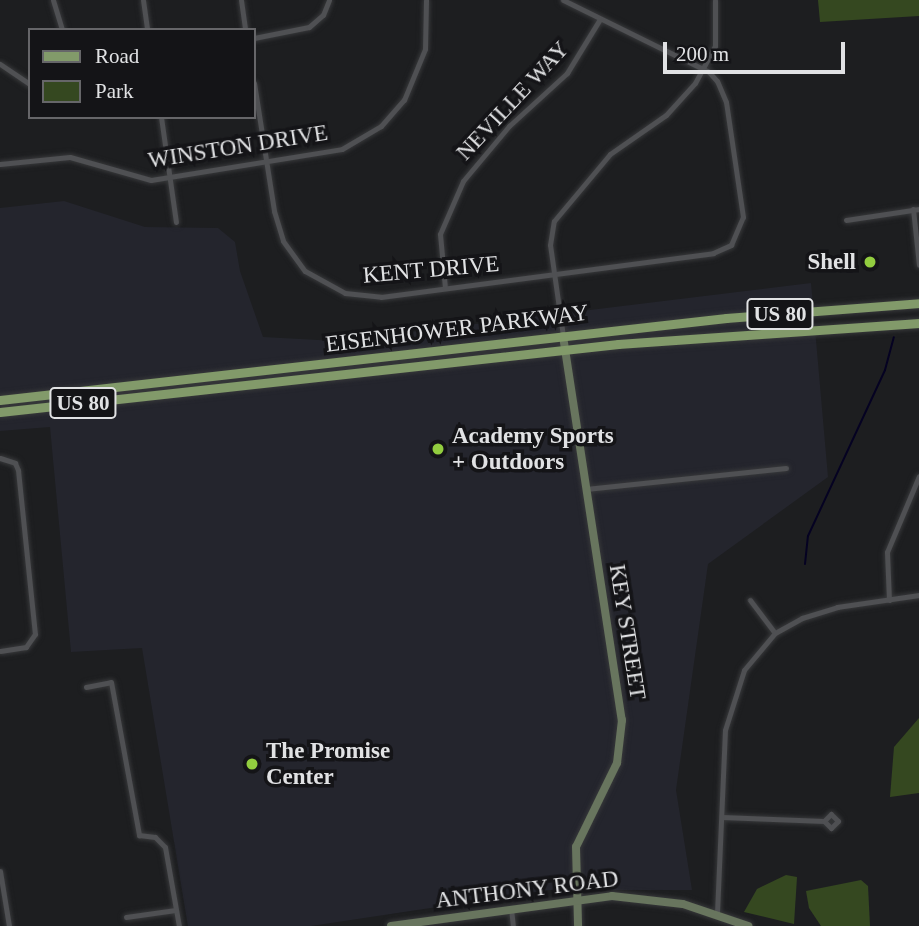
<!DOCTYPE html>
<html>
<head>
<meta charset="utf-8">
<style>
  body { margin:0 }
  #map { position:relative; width:919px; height:926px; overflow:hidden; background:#1d1e20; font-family:Georgia,serif }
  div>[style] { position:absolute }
  .built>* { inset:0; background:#24252d }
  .green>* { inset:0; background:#354820 }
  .stream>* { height:2px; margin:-1px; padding:0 1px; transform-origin:1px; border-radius:1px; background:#050222 }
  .roads { filter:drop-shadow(0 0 2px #37383a) drop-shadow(0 0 2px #37383a) }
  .street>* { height:5px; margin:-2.5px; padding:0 2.5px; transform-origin:2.5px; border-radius:2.5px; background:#4f5053 }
  .secondary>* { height:8px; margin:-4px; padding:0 4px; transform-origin:4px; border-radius:4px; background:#68755e }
  .primary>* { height:9px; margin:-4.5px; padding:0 4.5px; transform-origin:4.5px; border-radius:4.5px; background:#829a6a }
  .dots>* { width:19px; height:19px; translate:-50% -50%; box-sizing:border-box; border:4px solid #141417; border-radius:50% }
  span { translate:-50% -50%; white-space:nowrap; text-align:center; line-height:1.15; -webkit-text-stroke:7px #141417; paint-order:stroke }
  .shield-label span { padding:2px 5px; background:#141417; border:2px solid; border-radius:5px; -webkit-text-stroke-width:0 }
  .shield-label { font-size:21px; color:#e1e2e4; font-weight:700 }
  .street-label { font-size:23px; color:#e1e2e4 }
  .poi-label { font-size:23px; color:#e1e2e4; font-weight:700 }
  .right { translate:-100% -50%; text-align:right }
  .left { translate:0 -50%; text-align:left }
  .legend { position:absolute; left:28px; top:28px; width:228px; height:91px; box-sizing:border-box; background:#141417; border:2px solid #666669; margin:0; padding:9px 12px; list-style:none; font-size:21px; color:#e1e2e4 }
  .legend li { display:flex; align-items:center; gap:14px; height:35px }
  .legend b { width:35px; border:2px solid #666669 }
  .scale { position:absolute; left:663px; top:42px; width:182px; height:32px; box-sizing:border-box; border:4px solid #e1e2e4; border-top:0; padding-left:9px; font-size:21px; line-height:24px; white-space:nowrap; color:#e1e2e4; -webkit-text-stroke:5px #141417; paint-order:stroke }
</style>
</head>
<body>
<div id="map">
  <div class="built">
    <i style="clip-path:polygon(64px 201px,145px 227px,218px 228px,235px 242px,240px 271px,263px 337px,337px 341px,811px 283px,828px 477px,708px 564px,676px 790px,692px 890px,550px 890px,311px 926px,188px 926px,142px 648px,71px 652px,50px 427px,0 431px,0 208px)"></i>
  </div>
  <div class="green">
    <i style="clip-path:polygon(818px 0,919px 0,919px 16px,820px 22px)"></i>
    <i style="clip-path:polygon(919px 718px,919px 793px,890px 797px,894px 747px)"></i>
    <i style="clip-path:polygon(786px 875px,797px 877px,794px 924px,744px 912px,757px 889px)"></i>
    <i style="clip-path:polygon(861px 880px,868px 886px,870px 926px,821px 926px,809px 908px,806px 891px)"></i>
  </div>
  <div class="stream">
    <i style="left:805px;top:564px;width:28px;rotate:-84deg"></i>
    <i style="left:808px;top:536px;width:183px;rotate:-65.1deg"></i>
    <i style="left:885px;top:370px;width:34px;rotate:-75deg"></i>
  </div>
  <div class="roads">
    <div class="street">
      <i style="left:53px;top:0;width:31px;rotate:73deg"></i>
      <i style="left:143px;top:0;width:30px;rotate:82deg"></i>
      <i style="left:241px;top:0;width:30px;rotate:82deg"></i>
      <i style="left:254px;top:38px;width:56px;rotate:-11.3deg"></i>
      <i style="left:309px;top:27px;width:18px;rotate:-41deg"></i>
      <i style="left:323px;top:15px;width:16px;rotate:-68deg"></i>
      <i style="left:0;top:64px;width:36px;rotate:34deg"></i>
      <i style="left:254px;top:83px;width:130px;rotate:81.1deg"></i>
      <i style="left:274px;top:211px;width:31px;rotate:73deg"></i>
      <i style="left:283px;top:241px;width:37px;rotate:54deg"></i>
      <i style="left:305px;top:271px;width:46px;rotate:28.8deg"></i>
      <i style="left:345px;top:293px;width:36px;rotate:6deg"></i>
      <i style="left:381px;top:297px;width:335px;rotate:-7.5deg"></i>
      <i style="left:713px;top:253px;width:20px;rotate:-24deg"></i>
      <i style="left:731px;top:245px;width:30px;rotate:-67deg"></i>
      <i style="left:743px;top:217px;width:116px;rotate:-98.4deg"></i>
      <i style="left:726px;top:102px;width:23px;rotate:-113deg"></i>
      <i style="left:717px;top:81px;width:12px;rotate:-132deg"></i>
      <i style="left:709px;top:72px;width:163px;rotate:-153.7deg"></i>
      <i style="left:161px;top:117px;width:106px;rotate:81.9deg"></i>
      <i style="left:0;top:164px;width:70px;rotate:-5.7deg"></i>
      <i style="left:70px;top:157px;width:84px;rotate:15.9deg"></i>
      <i style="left:151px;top:180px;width:193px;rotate:-9.2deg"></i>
      <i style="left:342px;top:149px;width:45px;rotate:-30.5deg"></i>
      <i style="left:381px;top:126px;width:35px;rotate:-49deg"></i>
      <i style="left:404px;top:100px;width:55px;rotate:-67.6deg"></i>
      <i style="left:425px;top:49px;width:49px;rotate:-88.8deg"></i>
      <i style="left:913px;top:209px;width:56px;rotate:83.9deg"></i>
      <i style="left:846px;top:220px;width:74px;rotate:-8.6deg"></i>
      <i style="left:445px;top:288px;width:54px;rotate:-95.3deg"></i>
      <i style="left:440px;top:234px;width:58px;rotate:-66.5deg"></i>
      <i style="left:463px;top:181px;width:72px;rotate:-50.1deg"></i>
      <i style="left:509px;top:126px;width:79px;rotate:-42.4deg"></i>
      <i style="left:567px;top:73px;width:63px;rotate:-58.6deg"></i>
      <i style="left:563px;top:336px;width:92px;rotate:-98.1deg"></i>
      <i style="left:550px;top:245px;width:24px;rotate:-81deg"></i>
      <i style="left:554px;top:221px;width:87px;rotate:-50.1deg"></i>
      <i style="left:610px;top:154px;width:68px;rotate:-34.9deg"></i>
      <i style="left:666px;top:115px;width:43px;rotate:-47.8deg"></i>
      <i style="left:695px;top:83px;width:42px;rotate:-61.6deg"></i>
      <i style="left:715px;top:46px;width:46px;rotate:-90deg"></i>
      <i style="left:0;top:458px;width:16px;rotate:18deg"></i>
      <i style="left:15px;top:463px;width:8px;rotate:67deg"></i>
      <i style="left:18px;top:470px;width:165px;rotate:84.1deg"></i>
      <i style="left:35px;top:634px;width:16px;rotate:125deg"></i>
      <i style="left:26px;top:647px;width:26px;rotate:171deg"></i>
      <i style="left:586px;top:489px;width:201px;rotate:-6deg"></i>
      <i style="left:750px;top:600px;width:41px;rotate:52.9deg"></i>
      <i style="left:889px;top:600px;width:48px;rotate:-92.4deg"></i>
      <i style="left:887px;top:552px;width:82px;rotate:-67.2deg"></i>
      <i style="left:86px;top:687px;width:25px;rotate:-11deg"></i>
      <i style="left:111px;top:682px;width:156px;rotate:79.6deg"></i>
      <i style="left:139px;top:835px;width:16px;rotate:7deg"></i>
      <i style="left:155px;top:837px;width:14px;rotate:45deg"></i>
      <i style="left:165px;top:847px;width:80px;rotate:80deg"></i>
      <i style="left:722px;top:817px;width:102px;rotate:2.2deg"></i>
      <i style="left:824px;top:821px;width:10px;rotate:45deg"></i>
      <i style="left:831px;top:828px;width:10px;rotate:-45deg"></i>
      <i style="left:838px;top:821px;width:10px;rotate:-135deg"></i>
      <i style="left:831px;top:814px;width:10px;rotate:135deg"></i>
      <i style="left:0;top:871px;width:56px;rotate:80.7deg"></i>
      <i style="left:511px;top:908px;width:18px;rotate:84deg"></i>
      <i style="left:717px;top:913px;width:183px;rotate:-87.5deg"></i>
      <i style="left:725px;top:730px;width:63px;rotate:-72.4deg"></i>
      <i style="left:744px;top:670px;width:48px;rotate:-50deg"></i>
      <i style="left:775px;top:633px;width:31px;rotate:-29deg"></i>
      <i style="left:802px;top:618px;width:37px;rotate:-17deg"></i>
      <i style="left:837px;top:607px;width:83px;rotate:-8.3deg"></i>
      <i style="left:126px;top:917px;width:50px;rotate:-8deg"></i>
    </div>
    <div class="secondary">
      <i style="left:563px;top:336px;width:389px;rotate:81.3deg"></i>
      <i style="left:622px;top:720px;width:43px;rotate:96.6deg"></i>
      <i style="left:617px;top:763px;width:93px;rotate:116deg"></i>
      <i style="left:576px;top:847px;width:79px;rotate:88.5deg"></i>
      <i style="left:391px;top:926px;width:223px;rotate:-7.7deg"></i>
      <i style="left:612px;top:896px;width:71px;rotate:6.4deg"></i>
      <i style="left:683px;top:904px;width:69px;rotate:18.7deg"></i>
    </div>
    <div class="primary">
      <i style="left:0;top:400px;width:731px;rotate:-6.44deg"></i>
      <i style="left:726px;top:318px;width:194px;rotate:-4.4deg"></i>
      <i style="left:0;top:412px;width:622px;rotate:-6.28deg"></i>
      <i style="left:618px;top:344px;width:302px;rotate:-4deg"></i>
    </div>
  </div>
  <div class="dots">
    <i style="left:870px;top:262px;background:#92cd3f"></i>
    <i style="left:438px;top:449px;background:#92cd3f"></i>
    <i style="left:252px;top:764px;background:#92cd3f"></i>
  </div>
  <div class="shield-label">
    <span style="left:780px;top:314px">US 80</span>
    <span style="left:83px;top:403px">US 80</span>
  </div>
  <div class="street-label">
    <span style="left:513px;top:101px;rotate:-47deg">NEVILLE WAY</span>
    <span style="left:238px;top:147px;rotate:-9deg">WINSTON DRIVE</span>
    <span style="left:431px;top:270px;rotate:-5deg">KENT DRIVE</span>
    <span style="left:457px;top:329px;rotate:-7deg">EISENHOWER PARKWAY</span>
    <span style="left:627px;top:632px;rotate:81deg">KEY STREET</span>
    <span style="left:527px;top:890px;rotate:-7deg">ANTHONY ROAD</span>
  </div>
  <div class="poi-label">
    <span class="right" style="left:856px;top:262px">Shell</span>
    <span class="left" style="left:452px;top:449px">Academy Sports<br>+ Outdoors</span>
    <span class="left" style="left:266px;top:764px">The Promise<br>Center</span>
  </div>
  <ul class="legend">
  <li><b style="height:9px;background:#829a6a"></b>Road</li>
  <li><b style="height:19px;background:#354820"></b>Park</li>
  </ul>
  <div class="scale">200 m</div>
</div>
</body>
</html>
